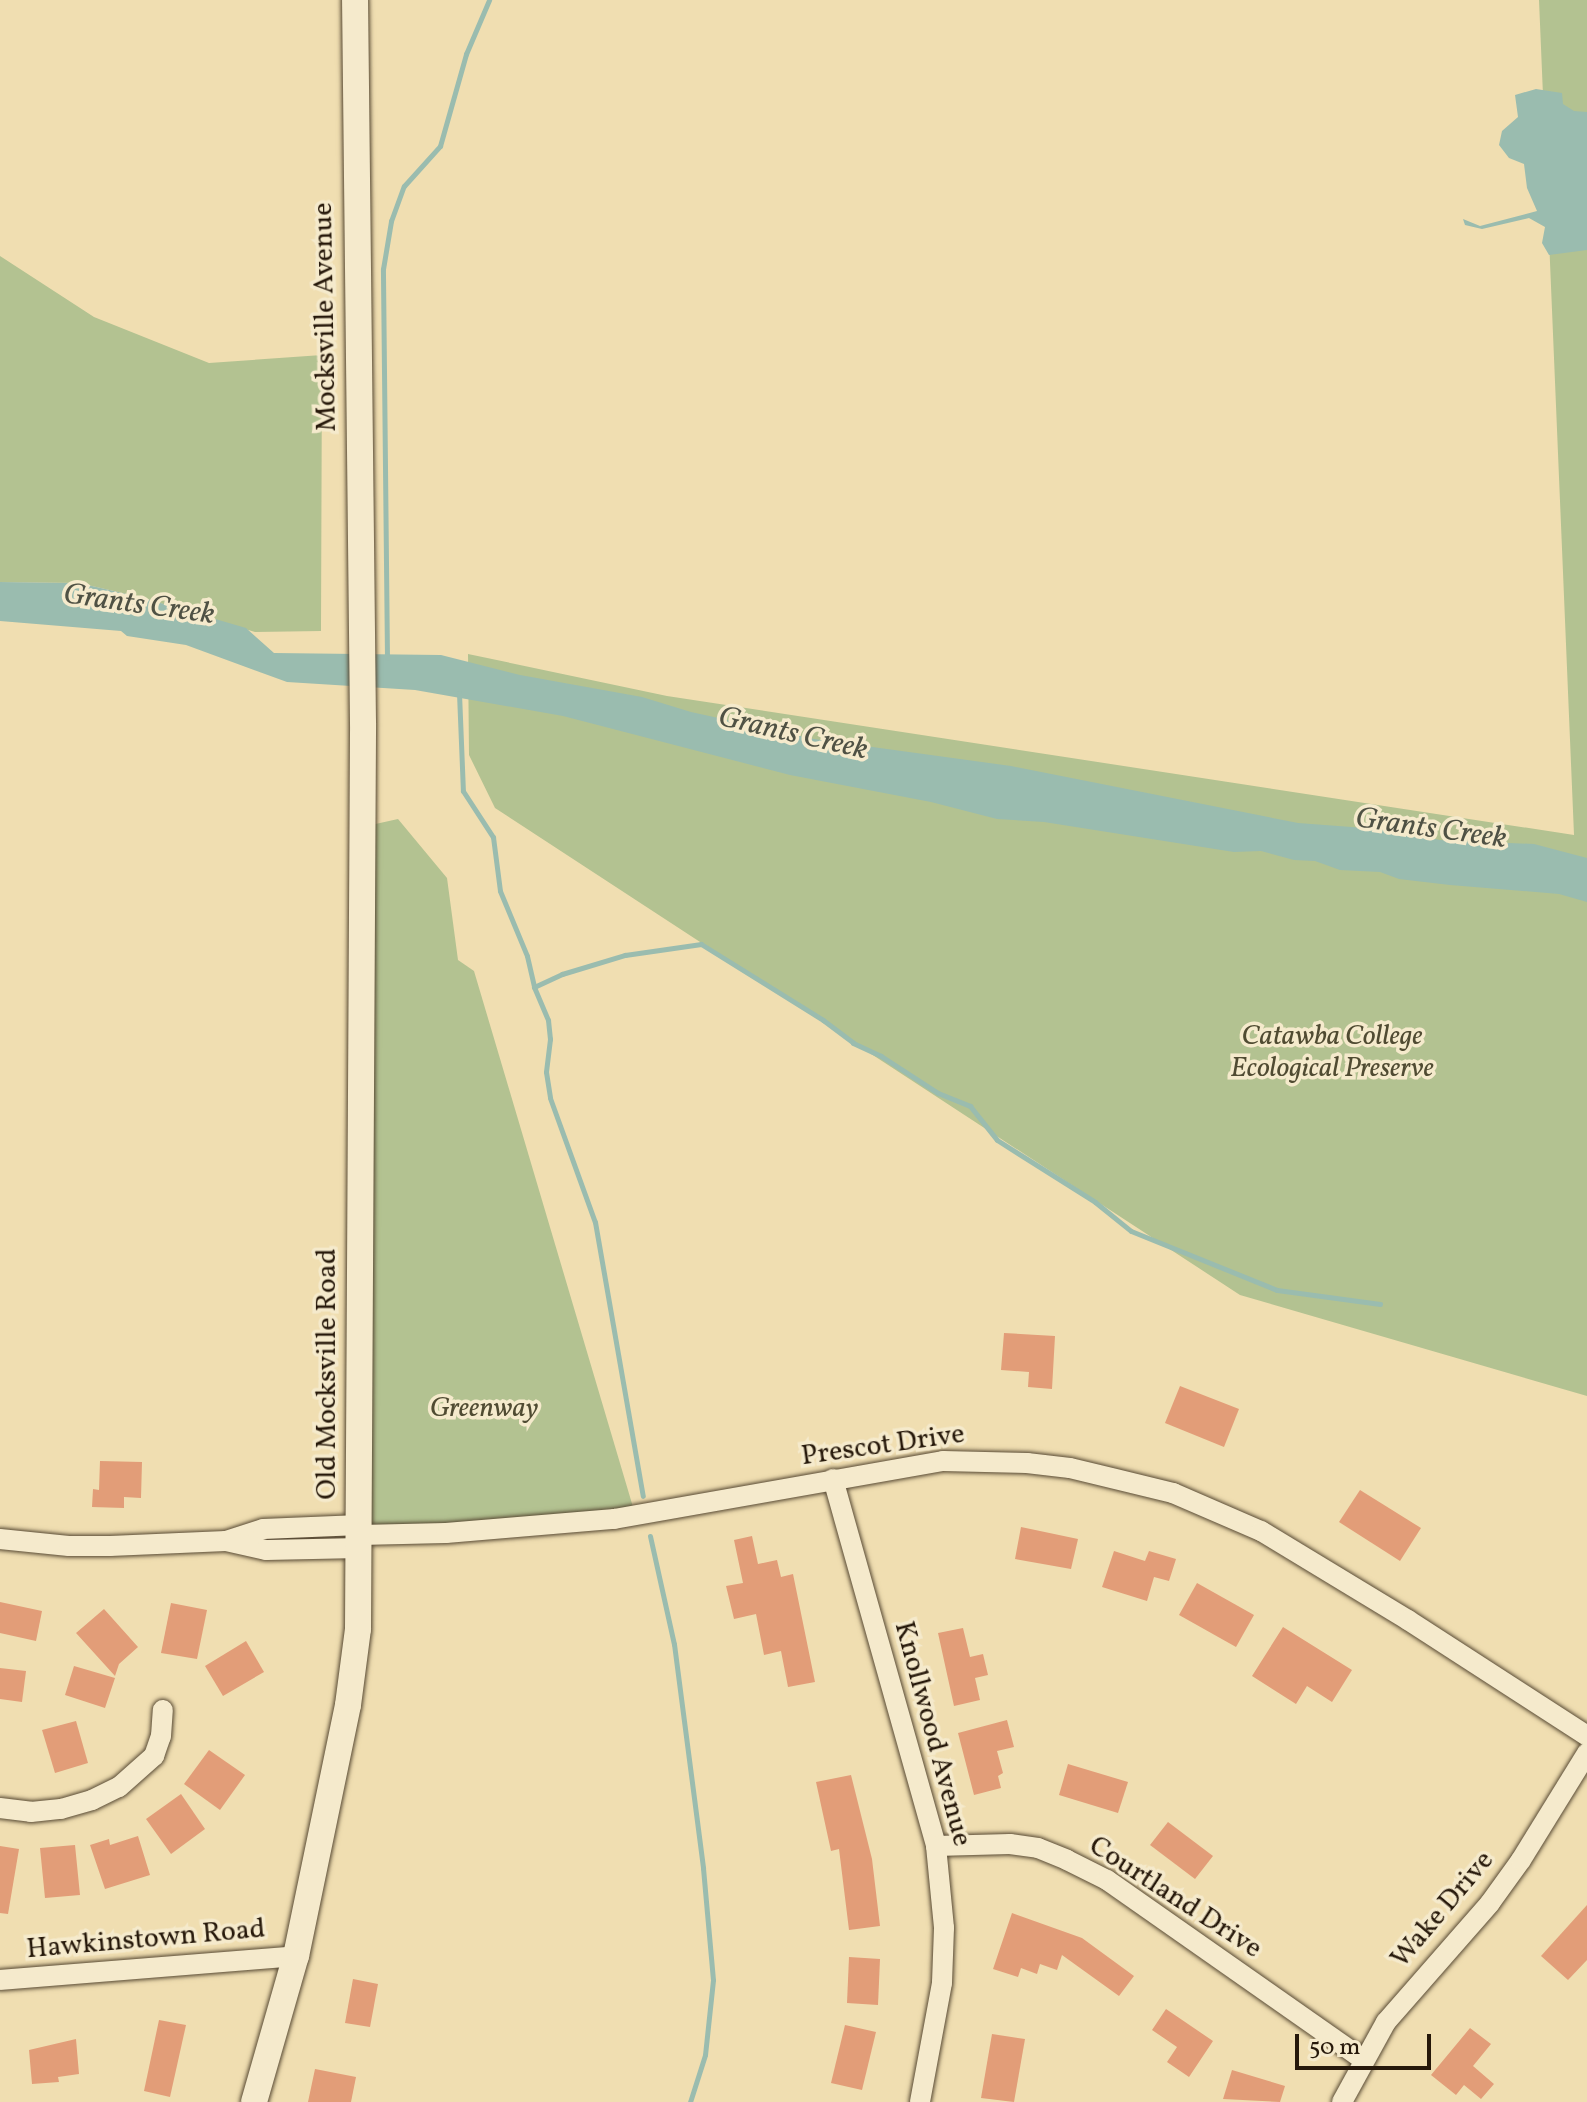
<!DOCTYPE html>
<html>
<head>
<meta charset="utf-8">
<style>
  body { margin:0 }
  #map { position:relative; width:1587px; height:2102px; overflow:hidden; background:#f0deb1; font-family:Vollkorn,serif }
  div>[style] { position:absolute }
  .green>* { inset:0; background:#b3c291 }
  .water>* { inset:0; background:#9abcaf }
  .stream>* { height:5px; margin:-2.5px; padding:0 2.5px; transform-origin:2.5px; border-radius:2.5px; background:#9abcaf }
  .building>* { inset:0; background:#e29d78 }
  .roads { filter:drop-shadow(0 0 2px #584a34) drop-shadow(0 0 2px #584a34) }
  .minor>* { height:20px; margin:-10px; padding:0 10px; transform-origin:10px; border-radius:10px; background:#f5eacc }
  .tertiary>* { height:26px; margin:-13px; padding:0 13px; transform-origin:13px; border-radius:13px; background:#f5eacc }
  span { translate:-50% -50%; white-space:nowrap; text-align:center; line-height:1.15; -webkit-text-stroke:7px #f5eacc; paint-order:stroke }
  .street-label { font-size:28px; color:#26180a }
  .park-label { font-size:28px; color:#504b32; font-style:italic }
  .water-label { font-size:30px; color:#4f5144; font-style:italic }
  .scale { position:absolute; left:1295px; top:2034px; width:136px; height:36px; box-sizing:border-box; border:4px solid #26180a; border-top:0; padding-left:10px; font-size:24px; line-height:28px; white-space:nowrap; color:#26180a; -webkit-text-stroke:6px #f5eacc; paint-order:stroke }
</style>
</head>
<body>
<div id="map">
  <div class="green">
    <i style="clip-path:polygon(1539px 0,1587px 0,1587px 1396px,1240px 1295px,495px 808px,469px 755px,468px 654px,667px 696px,1574px 835px)"></i>
    <i style="clip-path:polygon(0 256px,94px 317px,209px 363px,322px 355px,321px 631px,255px 632px,140px 597px,79px 583px,0 582px)"></i>
    <i style="clip-path:polygon(398px 819px,447px 878px,458px 960px,474px 971px,633px 1507px,574px 1515px,365px 1529px,371px 825px)"></i>
  </div>
  <div class="water">
    <i style="clip-path:polygon(1536px 89px,1562px 93px,1563px 104px,1574px 111px,1587px 112px,1587px 250px,1549px 255px,1542px 243px,1545px 227px,1529px 218px,1482px 229px,1465px 225px,1463px 219px,1480px 226px,1537px 211px,1527px 188px,1524px 164px,1509px 158px,1499px 145px,1502px 131px,1518px 117px,1515px 95px)"></i>
    <i style="clip-path:polygon(0 582px,79px 583px,140px 597px,246px 628px,274px 653px,441px 655px,520px 675px,642px 697px,691px 712px,814px 739px,1011px 766px,1298px 823px,1392px 830px,1440px 840px,1534px 844px,1587px 858px,1587px 902px,1559px 894px,1450px 885px,1399px 879px,1380px 872px,1340px 870px,1315px 861px,1294px 860px,1261px 851px,1234px 852px,1044px 822px,997px 819px,931px 802px,790px 775px,563px 716px,415px 690px,287px 682px,186px 645px,127px 636px,121px 631px,0 621px)"></i>
  </div>
  <div class="stream">
    <i style="left:387px;top:658px;width:389px;rotate:-90.6deg"></i>
    <i style="left:383px;top:269px;width:49px;rotate:-80.5deg"></i>
    <i style="left:391px;top:221px;width:37px;rotate:-70deg"></i>
    <i style="left:404px;top:186px;width:54px;rotate:-48deg"></i>
    <i style="left:440px;top:146px;width:96px;rotate:-74.2deg"></i>
    <i style="left:466px;top:54px;width:59px;rotate:-66.9deg"></i>
    <i style="left:459px;top:693px;width:98px;rotate:87.7deg"></i>
    <i style="left:463px;top:791px;width:55px;rotate:56.9deg"></i>
    <i style="left:493px;top:837px;width:54px;rotate:82.6deg"></i>
    <i style="left:500px;top:891px;width:70px;rotate:67.4deg"></i>
    <i style="left:527px;top:956px;width:32px;rotate:77deg"></i>
    <i style="left:534px;top:987px;width:36px;rotate:67deg"></i>
    <i style="left:548px;top:1020px;width:19px;rotate:84deg"></i>
    <i style="left:550px;top:1039px;width:33px;rotate:97deg"></i>
    <i style="left:546px;top:1072px;width:26px;rotate:81deg"></i>
    <i style="left:550px;top:1098px;width:132px;rotate:70.1deg"></i>
    <i style="left:595px;top:1222px;width:278px;rotate:80.1deg"></i>
    <i style="left:534px;top:987px;width:31px;rotate:-25deg"></i>
    <i style="left:562px;top:974px;width:66px;rotate:-16.8deg"></i>
    <i style="left:625px;top:955px;width:77px;rotate:-8.2deg"></i>
    <i style="left:701px;top:944px;width:144px;rotate:31.9deg"></i>
    <i style="left:823px;top:1020px;width:38px;rotate:37deg"></i>
    <i style="left:853px;top:1043px;width:31px;rotate:25deg"></i>
    <i style="left:881px;top:1056px;width:68px;rotate:33deg"></i>
    <i style="left:938px;top:1093px;width:35px;rotate:22deg"></i>
    <i style="left:970px;top:1106px;width:43px;rotate:51.5deg"></i>
    <i style="left:997px;top:1140px;width:116px;rotate:32.3deg"></i>
    <i style="left:1095px;top:1202px;width:46px;rotate:38.9deg"></i>
    <i style="left:1131px;top:1231px;width:157px;rotate:22deg"></i>
    <i style="left:1277px;top:1290px;width:104px;rotate:7.7deg"></i>
    <i style="left:650px;top:1536px;width:111px;rotate:77.5deg"></i>
    <i style="left:674px;top:1644px;width:226px;rotate:82.6deg"></i>
    <i style="left:703px;top:1868px;width:112px;rotate:84.9deg"></i>
    <i style="left:713px;top:1980px;width:75px;rotate:96.1deg"></i>
    <i style="left:705px;top:2055px;width:49px;rotate:107.7deg"></i>
  </div>
  <div class="building">
    <i style="clip-path:polygon(1004px 1333px,1055px 1336px,1052px 1389px,1028px 1387px,1029px 1372px,1001px 1370px)"></i>
    <i style="clip-path:polygon(1180px 1386px,1239px 1409px,1224px 1447px,1165px 1423px)"></i>
    <i style="clip-path:polygon(100px 1461px,142px 1462px,141px 1498px,124px 1497px,124px 1508px,92px 1507px,93px 1489px,99px 1490px)"></i>
    <i style="clip-path:polygon(1360px 1490px,1421px 1528px,1400px 1561px,1339px 1522px)"></i>
    <i style="clip-path:polygon(1021px 1527px,1078px 1539px,1071px 1569px,1015px 1559px)"></i>
    <i style="clip-path:polygon(752px 1536px,758px 1564px,777px 1560px,781px 1577px,793px 1574px,815px 1682px,788px 1687px,781px 1651px,764px 1655px,756px 1614px,734px 1619px,726px 1586px,743px 1583px,734px 1540px)"></i>
    <i style="clip-path:polygon(1114px 1551px,1145px 1561px,1149px 1551px,1176px 1559px,1169px 1581px,1154px 1577px,1147px 1601px,1102px 1587px)"></i>
    <i style="clip-path:polygon(1197px 1583px,1254px 1615px,1236px 1647px,1179px 1615px)"></i>
    <i style="clip-path:polygon(0 1602px,42px 1611px,36px 1641px,0 1633px)"></i>
    <i style="clip-path:polygon(171px 1603px,207px 1610px,197px 1659px,161px 1653px)"></i>
    <i style="clip-path:polygon(104px 1609px,138px 1647px,119px 1664px,115px 1676px,76px 1633px)"></i>
    <i style="clip-path:polygon(1283px 1627px,1352px 1670px,1332px 1702px,1307px 1686px,1296px 1704px,1252px 1676px)"></i>
    <i style="clip-path:polygon(963px 1628px,970px 1657px,983px 1654px,988px 1675px,975px 1678px,980px 1700px,954px 1706px,938px 1633px)"></i>
    <i style="clip-path:polygon(246px 1641px,264px 1672px,223px 1696px,205px 1666px)"></i>
    <i style="clip-path:polygon(74px 1666px,115px 1678px,105px 1708px,65px 1695px)"></i>
    <i style="clip-path:polygon(0 1668px,26px 1671px,22px 1702px,0 1699px)"></i>
    <i style="clip-path:polygon(1007px 1720px,1014px 1747px,997px 1751px,1003px 1773px,998px 1776px,1001px 1788px,974px 1795px,958px 1733px)"></i>
    <i style="clip-path:polygon(76px 1721px,88px 1763px,55px 1773px,42px 1730px)"></i>
    <i style="clip-path:polygon(209px 1750px,245px 1775px,220px 1810px,184px 1784px)"></i>
    <i style="clip-path:polygon(1068px 1764px,1128px 1782px,1118px 1813px,1059px 1795px)"></i>
    <i style="clip-path:polygon(851px 1775px,872px 1859px,880px 1926px,849px 1930px,839px 1849px,831px 1851px,816px 1782px)"></i>
    <i style="clip-path:polygon(181px 1794px,205px 1829px,171px 1854px,146px 1819px)"></i>
    <i style="clip-path:polygon(1168px 1822px,1213px 1856px,1195px 1879px,1150px 1845px)"></i>
    <i style="clip-path:polygon(138px 1836px,150px 1875px,105px 1889px,90px 1845px,109px 1839px,110px 1845px)"></i>
    <i style="clip-path:polygon(75px 1845px,80px 1895px,45px 1898px,40px 1848px)"></i>
    <i style="clip-path:polygon(0 1846px,19px 1849px,8px 1914px,0 1913px)"></i>
    <i style="clip-path:polygon(1587px 1905px,1587px 1960px,1568px 1980px,1541px 1956px)"></i>
    <i style="clip-path:polygon(1012px 1913px,1082px 1938px,1134px 1976px,1119px 1996px,1062px 1955px,1057px 1970px,1040px 1964px,1037px 1974px,1021px 1968px,1018px 1977px,993px 1969px)"></i>
    <i style="clip-path:polygon(849px 1957px,880px 1959px,878px 2005px,847px 2003px)"></i>
    <i style="clip-path:polygon(353px 1979px,378px 1984px,370px 2027px,345px 2023px)"></i>
    <i style="clip-path:polygon(1166px 2009px,1213px 2041px,1189px 2077px,1167px 2062px,1177px 2047px,1152px 2030px)"></i>
    <i style="clip-path:polygon(159px 2020px,186px 2025px,170px 2097px,144px 2091px)"></i>
    <i style="clip-path:polygon(845px 2025px,876px 2032px,862px 2090px,831px 2083px)"></i>
    <i style="clip-path:polygon(1470px 2028px,1491px 2044px,1473px 2066px,1494px 2084px,1481px 2099px,1464px 2085px,1456px 2095px,1431px 2075px)"></i>
    <i style="clip-path:polygon(992px 2034px,1025px 2039px,1014px 2102px,981px 2098px)"></i>
    <i style="clip-path:polygon(76px 2039px,79px 2074px,58px 2077px,59px 2082px,32px 2084px,29px 2050px)"></i>
    <i style="clip-path:polygon(315px 2069px,356px 2077px,351px 2102px,308px 2102px)"></i>
    <i style="clip-path:polygon(1232px 2070px,1285px 2086px,1280px 2102px,1223px 2099px)"></i>
  </div>
  <div class="roads">
    <div class="minor">
      <i style="left:833px;top:1479px;width:381px;rotate:74.3deg"></i>
      <i style="left:936px;top:1846px;width:82px;rotate:84.4deg"></i>
      <i style="left:944px;top:1928px;width:55px;rotate:92.1deg"></i>
      <i style="left:942px;top:1983px;width:121px;rotate:100.5deg"></i>
      <i style="left:360px;top:1535px;width:86px;rotate:-1.3deg"></i>
      <i style="left:446px;top:1533px;width:169px;rotate:-4.8deg"></i>
      <i style="left:614px;top:1519px;width:334px;rotate:-10deg"></i>
      <i style="left:943px;top:1461px;width:84px;rotate:1.4deg"></i>
      <i style="left:1027px;top:1463px;width:43px;rotate:6.6deg"></i>
      <i style="left:1070px;top:1468px;width:106px;rotate:13.6deg"></i>
      <i style="left:1173px;top:1493px;width:96px;rotate:23.4deg"></i>
      <i style="left:1261px;top:1531px;width:172px;rotate:31.2deg"></i>
      <i style="left:1408px;top:1620px;width:213px;rotate:32.9deg"></i>
      <i style="left:0;top:1539px;width:69px;rotate:5.8deg"></i>
      <i style="left:69px;top:1546px;width:41px"></i>
      <i style="left:110px;top:1546px;width:116px;rotate:-2.5deg"></i>
      <i style="left:226px;top:1541px;width:39px;rotate:-18deg"></i>
      <i style="left:263px;top:1529px;width:97px;rotate:-2.4deg"></i>
      <i style="left:226px;top:1541px;width:41px;rotate:12.7deg"></i>
      <i style="left:266px;top:1550px;width:94px;rotate:-1.2deg"></i>
      <i style="left:0;top:1808px;width:31px;rotate:7deg"></i>
      <i style="left:31px;top:1812px;width:30px;rotate:-6deg"></i>
      <i style="left:61px;top:1809px;width:32px;rotate:-16deg"></i>
      <i style="left:92px;top:1800px;width:30px;rotate:-26deg"></i>
      <i style="left:119px;top:1787px;width:47px;rotate:-41.5deg"></i>
      <i style="left:154px;top:1756px;width:21px;rotate:-71deg"></i>
      <i style="left:161px;top:1736px;width:26px;rotate:-86deg"></i>
      <i style="left:936px;top:1846px;width:74px;rotate:-1.5deg"></i>
      <i style="left:1010px;top:1844px;width:28px;rotate:8deg"></i>
      <i style="left:1038px;top:1848px;width:31px;rotate:22deg"></i>
      <i style="left:1067px;top:1860px;width:45px;rotate:26.6deg"></i>
      <i style="left:1107px;top:1880px;width:312px;rotate:35deg"></i>
      <i style="left:0;top:1980px;width:297px;rotate:-4.6deg"></i>
      <i style="left:1342px;top:2102px;width:91px;rotate:-61.2deg"></i>
      <i style="left:1386px;top:2022px;width:158px;rotate:-48.8deg"></i>
      <i style="left:1490px;top:1903px;width:53px;rotate:-54.2deg"></i>
      <i style="left:1521px;top:1860px;width:126px;rotate:-58.3deg"></i>
    </div>
    <div class="tertiary">
      <i style="left:254px;top:2102px;width:152px;rotate:-74deg"></i>
      <i style="left:296px;top:1956px;width:256px;rotate:-78.3deg"></i>
      <i style="left:348px;top:1705px;width:77px;rotate:-82.5deg"></i>
      <i style="left:358px;top:1629px;width:906px;rotate:-89.68deg"></i>
      <i style="left:363px;top:723px;width:723px;rotate:-90.63deg"></i>
    </div>
  </div>
  <div class="street-label">
    <span style="left:326px;top:317px;rotate:-91deg">Mocksville Avenue</span>
    <span style="left:328px;top:1374px;rotate:-90deg">Old Mocksville Road</span>
    <span style="left:883px;top:1446px;rotate:-8deg">Prescot Drive</span>
    <span style="left:932px;top:1734px;rotate:75deg">Knollwood Avenue</span>
    <span style="left:1175px;top:1898px;rotate:33deg">Courtland Drive</span>
    <span style="left:1443px;top:1910px;rotate:-50deg">Wake Drive</span>
    <span style="left:146px;top:1940px;rotate:-5deg">Hawkinstown Road</span>
  </div>
  <div class="park-label">
    <span style="left:1332px;top:1053px">Catawba College<br>Ecological Preserve</span>
    <span style="left:484px;top:1409px">Greenway</span>
  </div>
  <div class="water-label">
    <span style="left:139px;top:605px;rotate:8deg">Grants Creek</span>
    <span style="left:793px;top:734px;rotate:13deg">Grants Creek</span>
    <span style="left:1431px;top:829px;rotate:8deg">Grants Creek</span>
  </div>
  <div class="scale">50 m</div>
</div>
</body>
</html>
